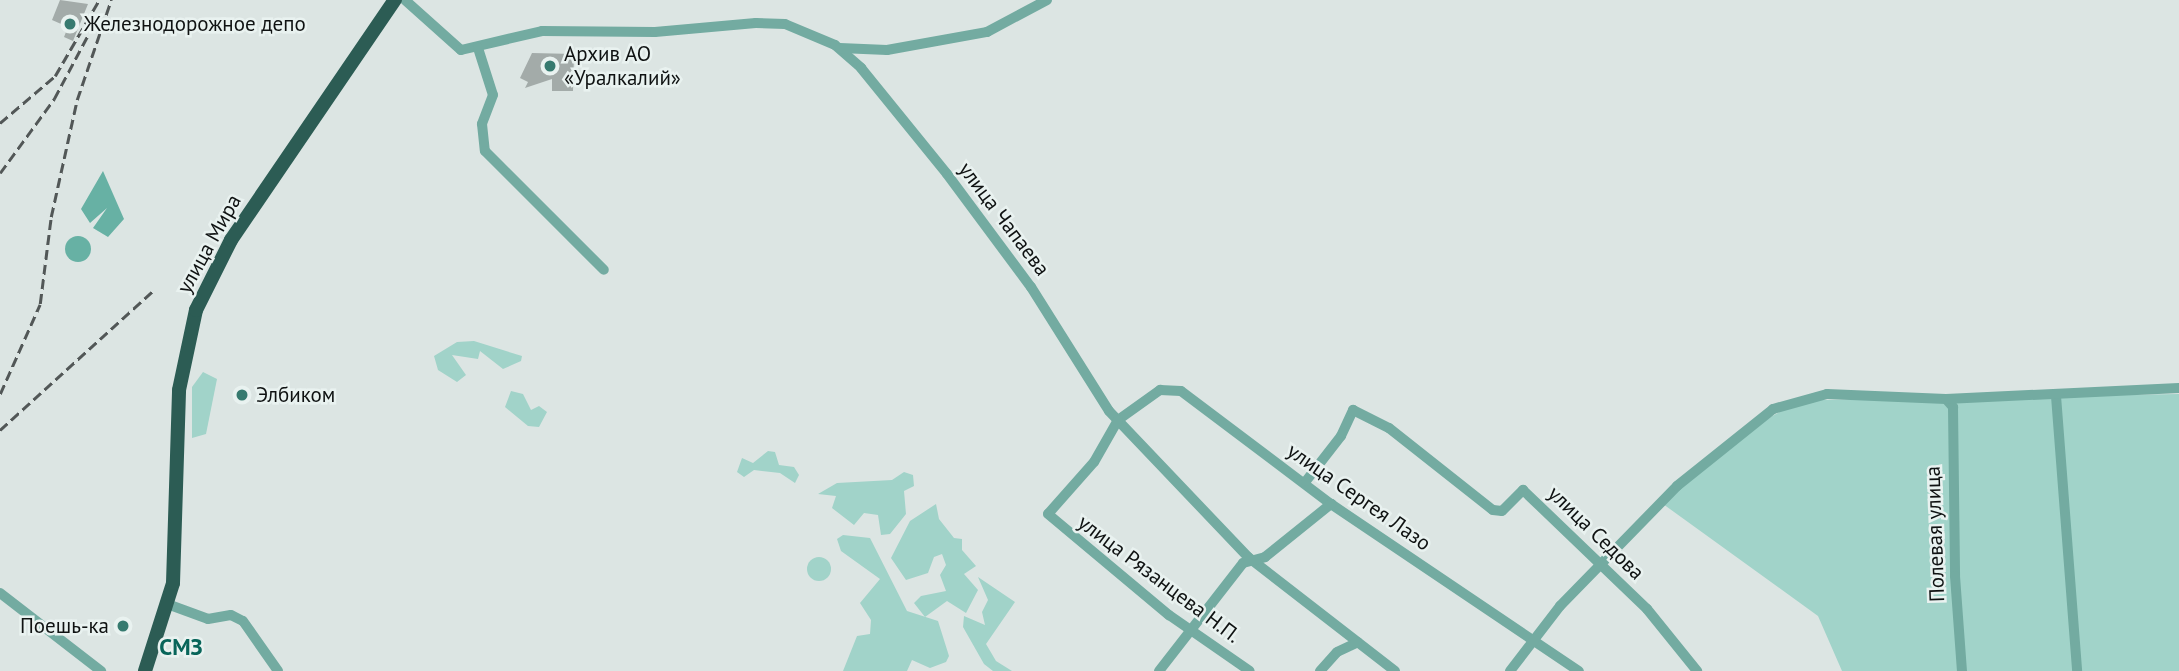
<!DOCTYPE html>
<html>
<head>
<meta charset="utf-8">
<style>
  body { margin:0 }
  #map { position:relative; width:2179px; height:671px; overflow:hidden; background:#dce5e3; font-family:"PT Sans",sans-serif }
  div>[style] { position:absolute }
  .green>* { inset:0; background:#a1d3c9 }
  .round { border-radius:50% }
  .water>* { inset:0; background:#67b1a4 }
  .building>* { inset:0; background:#a3aba9 }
  .minor>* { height:10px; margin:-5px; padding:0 5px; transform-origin:5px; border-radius:5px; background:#73aba1 }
  .highway>* { height:14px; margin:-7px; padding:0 7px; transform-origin:7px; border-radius:7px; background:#2c5c54 }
  .rail>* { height:2.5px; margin-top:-1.25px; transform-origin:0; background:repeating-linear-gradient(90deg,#525757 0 10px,transparent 0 15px) }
  .dots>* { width:19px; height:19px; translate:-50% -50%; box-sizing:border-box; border:4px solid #e9f2f0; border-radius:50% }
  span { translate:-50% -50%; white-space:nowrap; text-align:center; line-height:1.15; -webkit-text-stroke:5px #e9f2f0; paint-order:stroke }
  .poi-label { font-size:21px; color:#0f1212 }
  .left { translate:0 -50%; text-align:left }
  .right { translate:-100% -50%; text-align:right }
  .street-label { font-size:21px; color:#0f1212 }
  .neighbourhood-label { font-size:23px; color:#08655a; font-weight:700 }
</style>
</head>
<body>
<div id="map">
  <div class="green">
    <i style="clip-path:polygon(474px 341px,522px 356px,521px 361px,503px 369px,480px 351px,478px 359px,452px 355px,466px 375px,457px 382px,438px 370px,434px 356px,457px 342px)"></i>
    <i style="clip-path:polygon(203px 372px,217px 379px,206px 434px,192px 438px,192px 387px)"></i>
    <i style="clip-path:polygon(511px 391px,523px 394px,531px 410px,539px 406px,547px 412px,539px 427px,528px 426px,505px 407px)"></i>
    <i style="clip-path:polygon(2179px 394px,2179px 671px,1842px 671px,1818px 616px,1663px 504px,1729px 440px,1783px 410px,1821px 400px)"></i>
    <i style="clip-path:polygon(768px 451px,775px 452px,779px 465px,794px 467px,799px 475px,795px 483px,780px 473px,754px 470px,744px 477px,737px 472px,742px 458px,753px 463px)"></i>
    <i style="clip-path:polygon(904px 472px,913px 475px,914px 486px,904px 491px,906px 514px,890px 534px,881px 535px,878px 515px,864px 513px,854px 525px,832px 508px,836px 496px,818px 494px,837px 483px,892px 480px)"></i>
    <i style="clip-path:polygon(936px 504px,939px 519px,954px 538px,962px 539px,962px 550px,976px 566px,964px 574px,978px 590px,966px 613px,947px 601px,925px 617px,914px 603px,921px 596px,946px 591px,940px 575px,946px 565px,942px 554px,934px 557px,928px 573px,906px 580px,891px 558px,910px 521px)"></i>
    <i style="clip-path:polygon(843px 535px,870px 538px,907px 611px,938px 621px,949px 656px,946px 662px,930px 668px,912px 660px,907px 671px,843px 671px,857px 636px,870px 634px,871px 620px,860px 603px,880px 579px,841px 551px,837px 539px)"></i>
    <i class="round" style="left:807px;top:557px;width:24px;height:24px"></i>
    <i style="clip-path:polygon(978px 577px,1015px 602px,986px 644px,996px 661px,1012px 671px,993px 671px,984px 664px,963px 627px,964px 616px,985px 625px,982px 612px,988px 600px)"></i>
  </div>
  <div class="water">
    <i style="clip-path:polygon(103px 171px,124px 219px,108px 237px,93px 228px,107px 208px,90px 223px,81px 209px)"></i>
    <i class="round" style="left:65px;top:236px;width:26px;height:26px"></i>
  </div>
  <div class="building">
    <i style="clip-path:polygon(60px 0,88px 4px,73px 41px,64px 37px,68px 27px,52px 20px)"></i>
    <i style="clip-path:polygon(532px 53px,574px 54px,573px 91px,552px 91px,552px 79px,525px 88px,528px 82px,520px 78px)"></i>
  </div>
  <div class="minor">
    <i style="left:405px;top:0;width:75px;rotate:41.8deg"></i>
    <i style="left:461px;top:50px;width:83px;rotate:-13.2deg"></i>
    <i style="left:542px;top:31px;width:113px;rotate:0.5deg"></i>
    <i style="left:655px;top:32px;width:101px;rotate:-5.1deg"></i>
    <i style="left:756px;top:23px;width:29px;rotate:2deg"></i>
    <i style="left:785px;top:24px;width:54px;rotate:22.8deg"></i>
    <i style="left:835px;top:45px;width:35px;rotate:41deg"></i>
    <i style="left:861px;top:68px;width:136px;rotate:50.9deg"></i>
    <i style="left:947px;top:174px;width:141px;rotate:53.4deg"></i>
    <i style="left:1031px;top:287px;width:146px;rotate:57.8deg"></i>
    <i style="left:1109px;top:411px;width:202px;rotate:46.4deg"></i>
    <i style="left:1248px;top:557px;width:186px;rotate:37.8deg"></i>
    <i style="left:478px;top:48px;width:49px;rotate:72.3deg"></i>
    <i style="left:493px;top:95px;width:31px;rotate:111deg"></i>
    <i style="left:482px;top:124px;width:27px;rotate:84deg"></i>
    <i style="left:485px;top:151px;width:168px;rotate:45deg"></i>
    <i style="left:840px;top:48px;width:47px;rotate:2.4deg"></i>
    <i style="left:887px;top:50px;width:102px;rotate:-10.2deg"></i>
    <i style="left:987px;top:32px;width:68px;rotate:-28.1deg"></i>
    <i style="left:2056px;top:396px;width:276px;rotate:85.6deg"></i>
    <i style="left:1946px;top:399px;width:11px;rotate:49deg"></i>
    <i style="left:1953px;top:407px;width:169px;rotate:89.3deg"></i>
    <i style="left:1955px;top:576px;width:95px;rotate:85.8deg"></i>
    <i style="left:1118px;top:420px;width:52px;rotate:-35.5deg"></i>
    <i style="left:1160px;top:390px;width:21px;rotate:3deg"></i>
    <i style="left:1181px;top:391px;width:188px;rotate:37deg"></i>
    <i style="left:1331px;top:504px;width:299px;rotate:34deg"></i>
    <i style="left:1118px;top:420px;width:48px;rotate:119.7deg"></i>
    <i style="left:1094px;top:462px;width:69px;rotate:131.5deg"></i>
    <i style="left:1048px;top:514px;width:158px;rotate:39.9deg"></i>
    <i style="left:1169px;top:615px;width:98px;rotate:34.7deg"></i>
    <i style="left:1306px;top:481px;width:57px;rotate:-52.1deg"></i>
    <i style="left:1341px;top:436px;width:29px;rotate:-65deg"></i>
    <i style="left:1353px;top:410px;width:40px;rotate:26.6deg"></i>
    <i style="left:1389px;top:428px;width:132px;rotate:38.3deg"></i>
    <i style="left:1493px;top:510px;width:9px;rotate:6deg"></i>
    <i style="left:1502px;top:511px;width:30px;rotate:-45deg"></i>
    <i style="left:1523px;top:490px;width:172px;rotate:43.8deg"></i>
    <i style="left:1647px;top:609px;width:80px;rotate:51.1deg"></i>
    <i style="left:0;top:593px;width:128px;rotate:37.7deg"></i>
    <i style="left:170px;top:605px;width:40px;rotate:20.2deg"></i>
    <i style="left:208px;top:619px;width:23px;rotate:-10deg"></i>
    <i style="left:231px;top:615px;width:13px;rotate:27deg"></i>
    <i style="left:243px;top:621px;width:61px;rotate:55deg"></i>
    <i style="left:1159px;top:671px;width:137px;rotate:-52.1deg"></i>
    <i style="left:1243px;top:563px;width:23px;rotate:-15deg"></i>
    <i style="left:1265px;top:557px;width:85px;rotate:-38.8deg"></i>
    <i style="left:1320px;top:671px;width:25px;rotate:-48deg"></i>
    <i style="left:1337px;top:652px;width:23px;rotate:-25deg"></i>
    <i style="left:1510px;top:671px;width:82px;rotate:-52.4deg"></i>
    <i style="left:1560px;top:606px;width:168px;rotate:-45.7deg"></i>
    <i style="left:1677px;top:486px;width:123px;rotate:-38.7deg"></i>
    <i style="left:1773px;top:409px;width:56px;rotate:-15.5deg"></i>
    <i style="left:1827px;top:394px;width:119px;rotate:2.4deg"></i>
    <i style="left:1946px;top:399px;width:233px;rotate:-2.7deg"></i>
  </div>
  <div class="highway">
    <i style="left:145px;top:671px;width:92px;rotate:-72.3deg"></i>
    <i style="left:173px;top:583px;width:193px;rotate:-88.2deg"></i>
    <i style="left:179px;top:390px;width:82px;rotate:-78deg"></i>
    <i style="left:196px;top:310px;width:78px;rotate:-63.4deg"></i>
    <i style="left:231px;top:240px;width:291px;rotate:-55.7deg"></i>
  </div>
  <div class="rail">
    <i style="left:0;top:123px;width:72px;rotate:-40.5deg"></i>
    <i style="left:55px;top:76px;width:88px;rotate:-59.9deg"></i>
    <i style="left:0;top:173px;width:92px;rotate:-53.9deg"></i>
    <i style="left:54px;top:99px;width:72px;rotate:-62deg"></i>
    <i style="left:0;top:394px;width:98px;rotate:-66deg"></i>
    <i style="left:40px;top:304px;width:88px;rotate:-82.8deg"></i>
    <i style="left:51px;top:217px;width:120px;rotate:-77.5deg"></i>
    <i style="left:77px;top:100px;width:106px;rotate:-71.2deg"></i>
    <i style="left:0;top:430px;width:207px;rotate:-42.3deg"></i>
  </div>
  <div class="dots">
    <i style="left:70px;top:24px;background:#367a6f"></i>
    <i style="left:550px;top:66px;background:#367a6f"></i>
    <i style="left:242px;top:395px;background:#367a6f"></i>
    <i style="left:123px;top:626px;background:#367a6f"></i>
  </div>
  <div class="poi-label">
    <span class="left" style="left:84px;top:24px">Железнодорожное депо</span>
    <span class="left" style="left:564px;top:66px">Архив АО<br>«Уралкалий»</span>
    <span class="left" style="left:256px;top:395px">Элбиком</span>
    <span class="right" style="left:109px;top:626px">Поешь-ка</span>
  </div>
  <div class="street-label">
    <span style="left:1004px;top:219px;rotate:53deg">улица Чапаева</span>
    <span style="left:209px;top:244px;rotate:-61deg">улица Мира</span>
    <span style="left:1359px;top:497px;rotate:35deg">улица Сергея Лазо</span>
    <span style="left:1596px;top:533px;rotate:44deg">улица Седова</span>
    <span style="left:1935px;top:534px;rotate:-92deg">Полевая улица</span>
    <span style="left:1159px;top:579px;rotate:37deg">улица Рязанцева Н.П.</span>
  </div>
  <div class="neighbourhood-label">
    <span style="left:181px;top:647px">СМЗ</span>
  </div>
</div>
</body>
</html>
